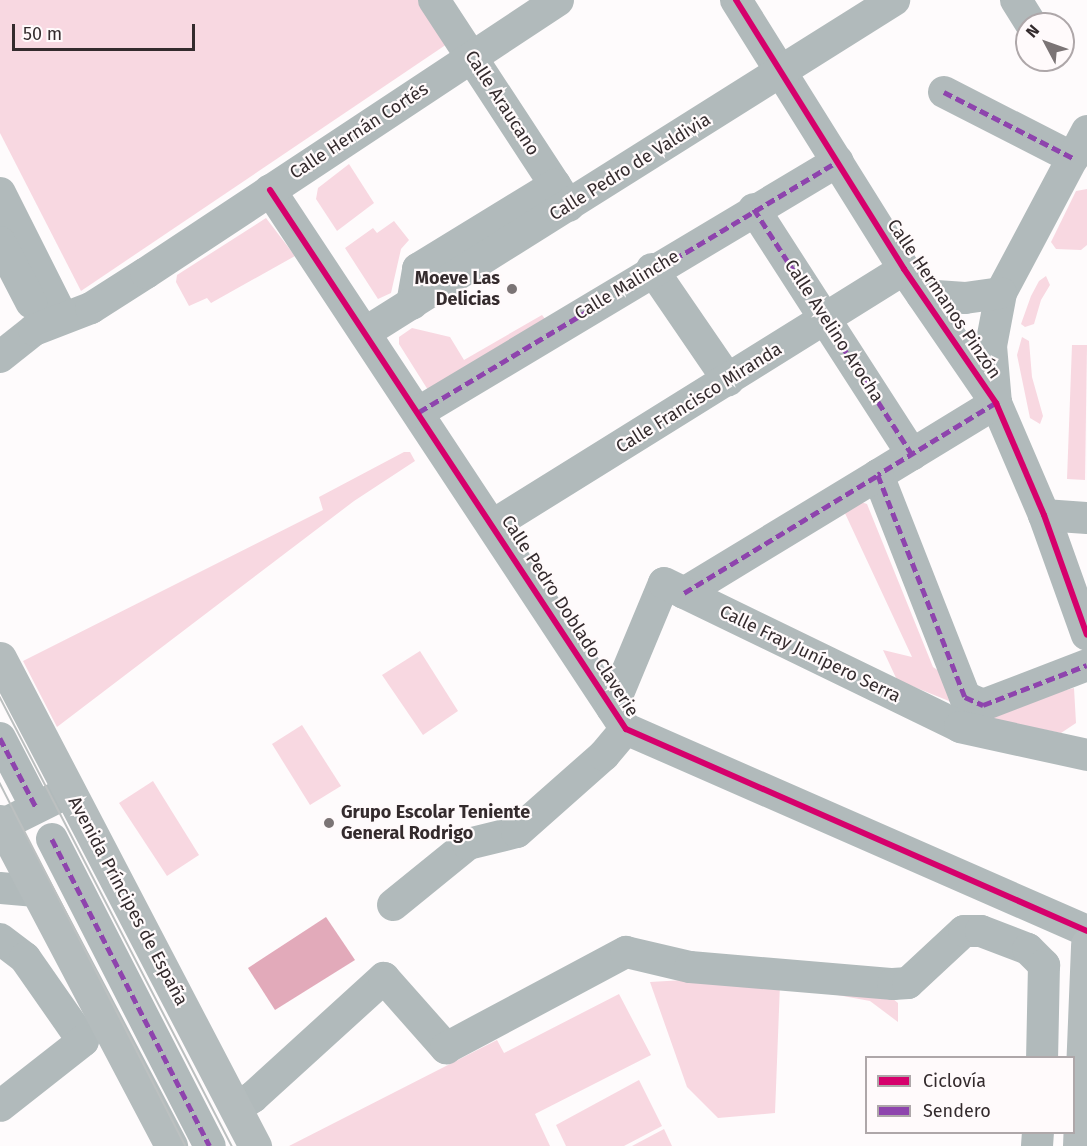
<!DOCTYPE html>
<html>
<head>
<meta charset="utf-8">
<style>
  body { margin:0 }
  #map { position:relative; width:1087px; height:1146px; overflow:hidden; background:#fefbfc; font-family:"Fira Sans",sans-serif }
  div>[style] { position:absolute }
  .green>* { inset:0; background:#f8d8e1 }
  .water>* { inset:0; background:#e2aaba }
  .minor>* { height:32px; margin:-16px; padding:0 16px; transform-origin:16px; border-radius:16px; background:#b1babb }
  .major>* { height:33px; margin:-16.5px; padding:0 16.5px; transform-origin:16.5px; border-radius:16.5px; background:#b4bcbd }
  .tram>* { height:1.5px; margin:-0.75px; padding:0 0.75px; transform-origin:0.75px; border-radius:0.75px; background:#bcc0c0 }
  .quiet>* { height:4.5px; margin-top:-2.25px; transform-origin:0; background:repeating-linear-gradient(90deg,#8e44ad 0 9px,transparent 0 13.5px) }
  .cycleway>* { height:6px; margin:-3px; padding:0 3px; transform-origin:3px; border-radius:3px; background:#d6006c }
  .dots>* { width:16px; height:16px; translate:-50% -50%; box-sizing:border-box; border:3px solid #fffafb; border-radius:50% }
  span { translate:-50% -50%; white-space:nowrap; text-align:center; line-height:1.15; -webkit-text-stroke:4.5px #fffafb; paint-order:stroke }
  .street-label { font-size:18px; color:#342b2d }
  .poi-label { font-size:18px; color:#342b2d; font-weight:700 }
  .right { translate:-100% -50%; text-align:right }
  .left { translate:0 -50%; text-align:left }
  .legend { position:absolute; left:865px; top:1056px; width:210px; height:78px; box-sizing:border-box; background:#fffafb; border:2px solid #aea7a9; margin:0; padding:8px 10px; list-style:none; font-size:18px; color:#342b2d }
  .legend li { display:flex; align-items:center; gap:12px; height:30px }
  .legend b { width:30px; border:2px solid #aea7a9 }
  .north { position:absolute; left:1015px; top:12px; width:60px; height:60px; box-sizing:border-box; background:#fffafb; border:2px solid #aea7a9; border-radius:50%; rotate:311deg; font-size:16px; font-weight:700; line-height:24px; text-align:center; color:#342b2d }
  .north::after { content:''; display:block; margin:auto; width:21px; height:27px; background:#7b7475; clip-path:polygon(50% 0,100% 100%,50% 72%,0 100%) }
  .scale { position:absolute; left:12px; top:24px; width:183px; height:27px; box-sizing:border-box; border:3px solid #342b2d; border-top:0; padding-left:8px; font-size:18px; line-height:21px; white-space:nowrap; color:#342b2d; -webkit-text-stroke:4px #fffafb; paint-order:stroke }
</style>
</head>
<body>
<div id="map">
  <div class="green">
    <i style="clip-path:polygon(0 0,420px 0,450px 42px,81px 291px,0 133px)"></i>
    <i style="clip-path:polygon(349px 164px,374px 203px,337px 231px,316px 199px,318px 188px)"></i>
    <i style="clip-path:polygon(1087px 189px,1087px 245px,1081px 250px,1056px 249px,1051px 242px,1076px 191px)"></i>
    <i style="clip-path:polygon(266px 218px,295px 256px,211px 303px,207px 298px,189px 306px,176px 282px,177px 275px)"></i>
    <i style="clip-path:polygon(394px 221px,409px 240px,401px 249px,391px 293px,378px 299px,345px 248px,373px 228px,377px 233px)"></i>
    <i style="clip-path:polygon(1046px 276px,1050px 285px,1041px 300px,1034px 324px,1025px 327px,1021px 324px,1031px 296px,1039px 281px)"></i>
    <i style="clip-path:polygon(542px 315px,546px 320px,428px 390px,399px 344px,399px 337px,412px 328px,450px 337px,464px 360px)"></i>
    <i style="clip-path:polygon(1022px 337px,1029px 341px,1032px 377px,1043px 416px,1040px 424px,1030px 418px,1017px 355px)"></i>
    <i style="clip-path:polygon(1072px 345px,1087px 345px,1085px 480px,1067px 479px)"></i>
    <i style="clip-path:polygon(404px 452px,410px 452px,415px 461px,354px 501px,57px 727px,23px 661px,323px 510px,319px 497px)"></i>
    <i style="clip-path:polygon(861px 502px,867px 504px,933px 667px,954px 681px,955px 693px,1050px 694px,1074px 688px,1076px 723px,1061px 733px,996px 720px,897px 680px,883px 650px,912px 657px,843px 509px)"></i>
    <i style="clip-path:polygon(420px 651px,458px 711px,423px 735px,382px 675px)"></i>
    <i style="clip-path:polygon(302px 725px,341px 786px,310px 805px,272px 744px)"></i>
    <i style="clip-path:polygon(153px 781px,199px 855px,167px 876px,119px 803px)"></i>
    <i style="clip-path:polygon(736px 977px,780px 984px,775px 1113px,718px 1118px,687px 1087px,650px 982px)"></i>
    <i style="clip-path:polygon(619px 994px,651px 1055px,535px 1114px,550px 1146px,289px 1146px,497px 1040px,504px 1053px)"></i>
    <i style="clip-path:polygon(832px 994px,887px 994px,898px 1003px,898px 1022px,870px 1001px)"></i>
    <i style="clip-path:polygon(639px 1080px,662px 1126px,624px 1146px,566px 1146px,556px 1125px)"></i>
    <i style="clip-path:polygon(664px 1129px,672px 1146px,632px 1146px)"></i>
  </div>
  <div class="water">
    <i style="clip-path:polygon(326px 917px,355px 960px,275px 1010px,248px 968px)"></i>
  </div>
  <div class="minor">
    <i style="left:434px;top:0;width:246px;rotate:56.8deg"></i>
    <i style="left:736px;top:0;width:317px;rotate:58deg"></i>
    <i style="left:904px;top:269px;width:163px;rotate:55.5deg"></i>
    <i style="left:996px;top:403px;width:122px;rotate:66.8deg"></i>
    <i style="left:1044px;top:515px;width:127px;rotate:70.3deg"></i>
    <i style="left:1016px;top:0;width:28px;rotate:58deg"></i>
    <i style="left:944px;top:92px;width:145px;rotate:27.1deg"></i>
    <i style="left:1087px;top:131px;width:183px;rotate:118deg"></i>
    <i style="left:1001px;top:293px;width:54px;rotate:100.7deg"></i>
    <i style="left:991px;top:346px;width:57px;rotate:85deg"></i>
    <i style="left:996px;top:403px;width:138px;rotate:148.6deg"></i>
    <i style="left:878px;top:475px;width:238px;rotate:68.6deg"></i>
    <i style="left:965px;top:697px;width:20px;rotate:24deg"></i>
    <i style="left:983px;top:705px;width:111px;rotate:-21deg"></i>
    <i style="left:270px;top:190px;width:646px;rotate:56.56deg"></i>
    <i style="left:626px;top:729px;width:503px;rotate:23.66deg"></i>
    <i style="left:0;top:193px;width:140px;rotate:63.3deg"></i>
    <i style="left:754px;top:209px;width:292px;rotate:57.2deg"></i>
    <i style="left:0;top:242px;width:68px;rotate:62.7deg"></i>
    <i style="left:652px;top:269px;width:135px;rotate:55.6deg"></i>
    <i style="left:922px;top:295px;width:43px;rotate:4deg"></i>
    <i style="left:965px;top:298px;width:36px;rotate:-8deg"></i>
    <i style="left:412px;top:304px;width:36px;rotate:-80deg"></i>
    <i style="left:418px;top:269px;width:161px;rotate:-31.5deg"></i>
    <i style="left:366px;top:332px;width:624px;rotate:-32.16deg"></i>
    <i style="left:0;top:357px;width:43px;rotate:-38.5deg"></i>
    <i style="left:34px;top:330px;width:61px;rotate:-21.1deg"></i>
    <i style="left:91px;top:308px;width:65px;rotate:-32.5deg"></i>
    <i style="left:146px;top:273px;width:494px;rotate:-33.5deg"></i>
    <i style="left:419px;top:412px;width:488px;rotate:-30.9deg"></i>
    <i style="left:1044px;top:515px;width:43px;rotate:4deg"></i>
    <i style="left:493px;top:525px;width:484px;rotate:-31.9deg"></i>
    <i style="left:684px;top:593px;width:227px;rotate:-31.3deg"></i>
    <i style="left:612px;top:708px;width:135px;rotate:-67.4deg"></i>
    <i style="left:664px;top:583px;width:329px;rotate:25.9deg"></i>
    <i style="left:960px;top:727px;width:130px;rotate:12.4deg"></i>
    <i style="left:0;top:738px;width:78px;rotate:62.4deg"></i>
    <i style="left:0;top:826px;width:78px;rotate:-26.6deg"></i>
    <i style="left:52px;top:839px;width:345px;rotate:62.8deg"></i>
    <i style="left:0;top:888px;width:36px;rotate:5deg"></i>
    <i style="left:393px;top:905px;width:97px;rotate:-39.1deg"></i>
    <i style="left:468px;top:844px;width:50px;rotate:-13.8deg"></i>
    <i style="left:517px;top:832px;width:116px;rotate:-41.5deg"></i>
    <i style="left:604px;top:755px;width:34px;rotate:-50deg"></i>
    <i style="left:0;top:939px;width:31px;rotate:37deg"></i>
    <i style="left:25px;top:958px;width:101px;rotate:55.1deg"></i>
    <i style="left:83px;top:1041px;width:105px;rotate:141.9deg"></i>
    <i style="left:236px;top:1108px;width:20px;rotate:-33deg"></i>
    <i style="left:253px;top:1097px;width:177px;rotate:-42.3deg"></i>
    <i style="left:384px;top:978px;width:94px;rotate:48.5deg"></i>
    <i style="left:446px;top:1048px;width:204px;rotate:-28.1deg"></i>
    <i style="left:626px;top:952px;width:66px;rotate:13.2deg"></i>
    <i style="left:690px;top:967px;width:204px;rotate:4.8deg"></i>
    <i style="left:893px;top:984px;width:15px;rotate:-4deg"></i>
    <i style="left:908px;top:983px;width:76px;rotate:-42.9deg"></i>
    <i style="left:964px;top:931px;width:17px"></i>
    <i style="left:981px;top:931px;width:50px;rotate:21deg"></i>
    <i style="left:1028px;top:949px;width:23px;rotate:45deg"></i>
    <i style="left:1044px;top:965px;width:93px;rotate:91.2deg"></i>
    <i style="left:1037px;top:1146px;width:14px;rotate:-86deg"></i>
  </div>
  <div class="major">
    <i style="left:0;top:658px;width:551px;rotate:62.41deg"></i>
    <i style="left:0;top:821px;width:367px;rotate:62.2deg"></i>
    <i style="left:1079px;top:1146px;width:202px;rotate:-87.7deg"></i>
  </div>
  <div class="tram">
    <i style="left:0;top:697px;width:505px;rotate:62.67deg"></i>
    <i style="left:0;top:783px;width:408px;rotate:62.9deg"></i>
  </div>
  <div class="quiet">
    <i style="left:944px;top:92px;width:145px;rotate:27.1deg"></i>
    <i style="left:754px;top:209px;width:292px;rotate:57.2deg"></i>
    <i style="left:996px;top:403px;width:138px;rotate:148.6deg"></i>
    <i style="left:878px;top:475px;width:238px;rotate:68.6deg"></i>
    <i style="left:965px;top:697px;width:20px;rotate:24deg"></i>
    <i style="left:983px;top:705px;width:111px;rotate:-21deg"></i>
    <i style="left:419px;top:412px;width:488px;rotate:-30.9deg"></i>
    <i style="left:684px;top:593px;width:227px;rotate:-31.3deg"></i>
    <i style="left:0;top:738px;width:78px;rotate:62.4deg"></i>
    <i style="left:52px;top:839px;width:345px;rotate:62.8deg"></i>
  </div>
  <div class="cycleway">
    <i style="left:736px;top:0;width:317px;rotate:58deg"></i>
    <i style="left:904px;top:269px;width:163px;rotate:55.5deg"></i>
    <i style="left:996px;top:403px;width:122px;rotate:66.8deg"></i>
    <i style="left:1044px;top:515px;width:127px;rotate:70.3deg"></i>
    <i style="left:270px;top:190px;width:646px;rotate:56.56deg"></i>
    <i style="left:626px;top:729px;width:503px;rotate:23.66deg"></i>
  </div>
  <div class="dots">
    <i style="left:512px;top:289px;background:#7b7475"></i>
    <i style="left:329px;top:823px;background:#7b7475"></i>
  </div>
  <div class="street-label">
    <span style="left:502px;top:103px;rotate:57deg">Calle Araucano</span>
    <span style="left:359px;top:131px;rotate:-33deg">Calle Hernán Cortés</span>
    <span style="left:630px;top:167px;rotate:-32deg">Calle Pedro de Valdivia</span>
    <span style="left:627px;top:285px;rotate:-31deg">Calle Malinche</span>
    <span style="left:944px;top:299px;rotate:56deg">Calle Hermanos Pinzón</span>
    <span style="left:834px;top:331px;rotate:57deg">Calle Avelino Arocha</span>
    <span style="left:699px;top:398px;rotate:-32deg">Calle Francisco Miranda</span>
    <span style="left:570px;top:616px;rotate:57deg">Calle Pedro Doblado Claverie</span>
    <span style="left:810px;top:654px;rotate:26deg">Calle Fray Junípero Serra</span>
    <span style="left:128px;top:901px;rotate:62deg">Avenida Príncipes de España</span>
  </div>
  <div class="poi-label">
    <span class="right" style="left:500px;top:289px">Moeve Las<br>Delicias</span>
    <span class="left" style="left:341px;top:823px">Grupo Escolar Teniente<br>General Rodrigo</span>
  </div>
  <ul class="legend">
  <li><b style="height:8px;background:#d6006c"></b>Ciclovía</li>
  <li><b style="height:8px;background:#8e44ad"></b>Sendero</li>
  </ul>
  <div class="north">N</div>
  <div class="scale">50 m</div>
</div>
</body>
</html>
